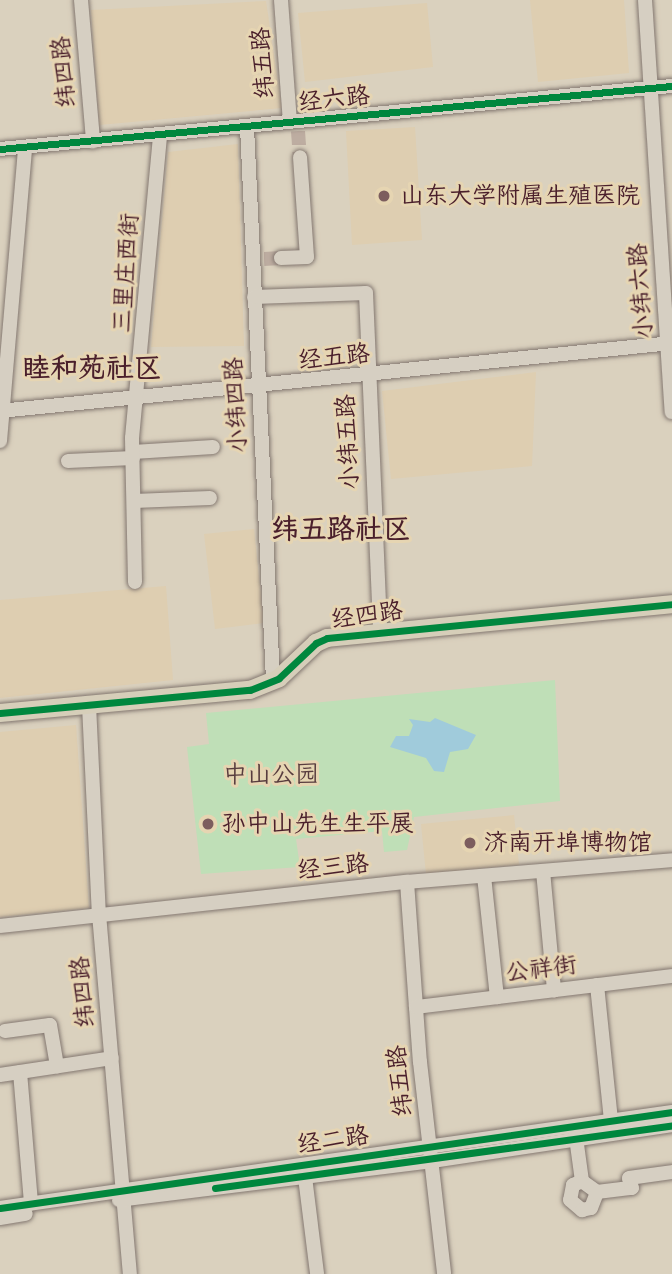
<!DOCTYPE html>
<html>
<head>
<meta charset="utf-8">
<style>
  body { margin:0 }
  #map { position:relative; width:672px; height:1274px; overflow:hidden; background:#dad1be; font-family:Sriracha,"LXGW WenKai TC",sans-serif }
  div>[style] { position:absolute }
  .built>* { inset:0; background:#deceb1 }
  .green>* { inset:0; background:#bfdfb7 }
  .water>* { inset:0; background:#a0cbdb }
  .minor-tunnel>* { height:14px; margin-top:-7px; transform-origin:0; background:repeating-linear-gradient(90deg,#bdada1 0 14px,transparent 0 21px) }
  .roads { filter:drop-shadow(0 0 2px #837770) drop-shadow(0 0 2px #837770) }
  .minor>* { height:14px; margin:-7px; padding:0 7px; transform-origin:7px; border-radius:7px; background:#d6cfc2 }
  .major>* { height:18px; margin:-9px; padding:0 9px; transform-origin:9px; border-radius:9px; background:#d6ceb9 }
  .cycleway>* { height:7px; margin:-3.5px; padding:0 3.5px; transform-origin:3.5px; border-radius:3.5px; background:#00873e }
  .dots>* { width:19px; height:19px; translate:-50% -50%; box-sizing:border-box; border:4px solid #e6d5b2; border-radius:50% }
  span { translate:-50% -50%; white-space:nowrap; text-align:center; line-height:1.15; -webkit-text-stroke:6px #e6d5b2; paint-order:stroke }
  .street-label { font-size:24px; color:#4a1f2b }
  .poi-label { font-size:24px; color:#4a1f2b }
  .left { translate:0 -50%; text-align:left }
  .park-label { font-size:24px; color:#583d3f }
  .quarter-label { font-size:28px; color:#4a1f2b; font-weight:700 }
</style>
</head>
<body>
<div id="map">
  <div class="built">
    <i style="clip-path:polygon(530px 0,624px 0,629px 73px,538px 82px)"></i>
    <i style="clip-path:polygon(266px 1px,282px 108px,99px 125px,91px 10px)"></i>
    <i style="clip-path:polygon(427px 3px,433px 67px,305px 82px,298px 13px)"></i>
    <i style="clip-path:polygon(415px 127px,422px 240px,352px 245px,346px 131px)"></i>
    <i style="clip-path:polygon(238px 144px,244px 346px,151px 347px,168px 152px)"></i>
    <i style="clip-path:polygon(536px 372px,532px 466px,391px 479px,382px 391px)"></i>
    <i style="clip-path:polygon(254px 529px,264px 623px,215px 629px,204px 534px)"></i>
    <i style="clip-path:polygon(166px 586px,173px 680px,0 698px,0 600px)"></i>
    <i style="clip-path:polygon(76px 725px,89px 908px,0 917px,0 732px)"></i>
    <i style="clip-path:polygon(514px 815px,519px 865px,426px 874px,421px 824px)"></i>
  </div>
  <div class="green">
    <i style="clip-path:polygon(555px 680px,560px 801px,414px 817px,407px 850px,384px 852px,382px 831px,296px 839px,300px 867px,201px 874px,187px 747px,209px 744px,206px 713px)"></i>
  </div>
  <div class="water">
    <i style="clip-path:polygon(435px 718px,476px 735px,468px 749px,450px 752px,444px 772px,434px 771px,426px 758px,390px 747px,396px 736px,409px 736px,413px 725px,409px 719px,430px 722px)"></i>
  </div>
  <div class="minor-tunnel">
    <i style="left:298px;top:131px;width:26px;rotate:86deg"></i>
    <i style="left:264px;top:259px;width:17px;rotate:-3deg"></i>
  </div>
  <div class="roads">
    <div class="minor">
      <i style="left:81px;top:0;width:142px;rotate:85.1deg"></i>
      <i style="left:281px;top:0;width:122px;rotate:85.8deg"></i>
      <i style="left:645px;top:0;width:413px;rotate:86.3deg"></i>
      <i style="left:247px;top:127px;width:555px;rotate:87.31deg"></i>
      <i style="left:0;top:149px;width:675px;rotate:-5.36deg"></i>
      <i style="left:281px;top:258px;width:26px;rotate:-2deg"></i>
      <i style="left:307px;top:257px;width:100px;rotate:-94deg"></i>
      <i style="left:254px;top:297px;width:112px;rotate:-2deg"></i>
      <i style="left:366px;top:293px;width:338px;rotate:87.6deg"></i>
      <i style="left:0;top:411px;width:675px;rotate:-5.78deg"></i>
      <i style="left:0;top:441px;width:295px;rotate:-85.1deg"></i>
      <i style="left:133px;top:452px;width:80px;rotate:-3.6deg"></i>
      <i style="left:68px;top:461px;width:65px;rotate:-2.6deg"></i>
      <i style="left:134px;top:501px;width:76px;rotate:-2.3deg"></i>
      <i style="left:135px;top:582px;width:144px;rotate:-91.2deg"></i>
      <i style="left:132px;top:438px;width:304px;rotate:-84.7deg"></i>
      <i style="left:89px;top:705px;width:209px;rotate:87.3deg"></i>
      <i style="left:99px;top:914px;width:361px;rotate:85.1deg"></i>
      <i style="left:543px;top:871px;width:120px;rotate:84.7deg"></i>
      <i style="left:484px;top:876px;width:122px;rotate:83.9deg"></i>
      <i style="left:407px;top:882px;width:180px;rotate:85.9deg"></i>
      <i style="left:420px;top:1062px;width:213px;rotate:83.5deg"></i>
      <i style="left:0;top:926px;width:409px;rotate:-6.2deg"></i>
      <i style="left:407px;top:882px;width:266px;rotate:-4.7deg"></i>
      <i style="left:597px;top:985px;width:136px;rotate:84.1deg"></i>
      <i style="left:416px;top:1007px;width:258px;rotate:-6.9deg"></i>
      <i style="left:5px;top:1031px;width:45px;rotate:-7.6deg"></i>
      <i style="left:50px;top:1025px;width:42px;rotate:80.3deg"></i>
      <i style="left:20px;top:1072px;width:132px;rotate:85.2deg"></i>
      <i style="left:0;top:1075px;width:113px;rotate:-8.6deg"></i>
      <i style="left:575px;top:1130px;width:51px;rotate:82.2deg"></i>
      <i style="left:582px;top:1181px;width:10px;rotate:156deg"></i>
      <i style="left:573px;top:1185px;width:15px;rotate:101deg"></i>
      <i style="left:570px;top:1200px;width:16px;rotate:40deg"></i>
      <i style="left:582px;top:1210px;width:9px;rotate:-13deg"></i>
      <i style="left:591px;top:1208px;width:17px;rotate:-69deg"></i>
      <i style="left:597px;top:1192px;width:19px;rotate:-144deg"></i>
      <i style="left:305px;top:1177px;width:98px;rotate:82.9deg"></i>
      <i style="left:597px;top:1192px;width:35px;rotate:-7deg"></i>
      <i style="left:632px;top:1188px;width:10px;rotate:-107deg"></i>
      <i style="left:629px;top:1178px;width:43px;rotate:-7.9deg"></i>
      <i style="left:119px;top:1200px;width:315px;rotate:-7.1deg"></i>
      <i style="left:432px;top:1161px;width:243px;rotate:-8.5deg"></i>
      <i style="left:0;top:1208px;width:679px;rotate:-8.13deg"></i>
      <i style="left:0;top:1218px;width:26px;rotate:-9deg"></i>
    </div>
    <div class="major">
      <i style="left:0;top:713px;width:251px;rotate:-5.3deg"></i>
      <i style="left:250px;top:690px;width:31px;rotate:-22deg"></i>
      <i style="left:279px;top:678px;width:51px;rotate:-43.4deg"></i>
      <i style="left:316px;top:643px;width:12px;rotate:-24deg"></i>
      <i style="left:327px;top:638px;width:347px;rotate:-5.6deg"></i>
    </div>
  </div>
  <div class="cycleway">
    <i style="left:0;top:149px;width:675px;rotate:-5.36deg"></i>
    <i style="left:0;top:713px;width:251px;rotate:-5.3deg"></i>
    <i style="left:250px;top:690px;width:31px;rotate:-22deg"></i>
    <i style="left:279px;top:678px;width:51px;rotate:-43.4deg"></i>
    <i style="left:316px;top:643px;width:12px;rotate:-24deg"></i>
    <i style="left:327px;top:638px;width:347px;rotate:-5.6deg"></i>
    <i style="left:215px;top:1188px;width:461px;rotate:-7.8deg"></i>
    <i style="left:0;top:1208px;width:679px;rotate:-8.13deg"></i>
  </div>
  <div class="dots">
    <i style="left:384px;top:196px;background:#7c5d5e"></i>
    <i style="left:208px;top:824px;background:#7c5d5e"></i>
    <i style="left:470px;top:843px;background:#7c5d5e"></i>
  </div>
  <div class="street-label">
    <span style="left:263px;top:63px;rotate:-94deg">纬五路</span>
    <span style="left:64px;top:72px;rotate:-95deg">纬四路</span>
    <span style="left:334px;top:99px;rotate:-6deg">经六路</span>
    <span style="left:126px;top:273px;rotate:-86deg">三里庄西街</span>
    <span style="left:641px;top:291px;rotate:-94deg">小纬六路</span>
    <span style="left:334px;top:357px;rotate:-6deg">经五路</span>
    <span style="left:236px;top:405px;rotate:-93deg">小纬四路</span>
    <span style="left:348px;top:442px;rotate:-93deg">小纬五路</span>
    <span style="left:367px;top:615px;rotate:-8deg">经四路</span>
    <span style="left:333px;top:867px;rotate:-6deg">经三路</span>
    <span style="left:541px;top:969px;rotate:-7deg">公祥街</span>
    <span style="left:83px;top:992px;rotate:-95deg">纬四路</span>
    <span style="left:400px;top:1081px;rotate:-96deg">纬五路</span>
    <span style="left:333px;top:1140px;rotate:-8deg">经二路</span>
  </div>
  <div class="poi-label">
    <span class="left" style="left:400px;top:196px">山东大学附属生殖医院</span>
    <span class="left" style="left:222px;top:824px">孙中山先生生平展</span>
    <span class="left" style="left:484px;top:843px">济南开埠博物馆</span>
  </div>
  <div class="park-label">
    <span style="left:271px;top:775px">中山公园</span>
  </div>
  <div class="quarter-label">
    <span style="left:92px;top:368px">睦和苑社区</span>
    <span style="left:341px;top:529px">纬五路社区</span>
  </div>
</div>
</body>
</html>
